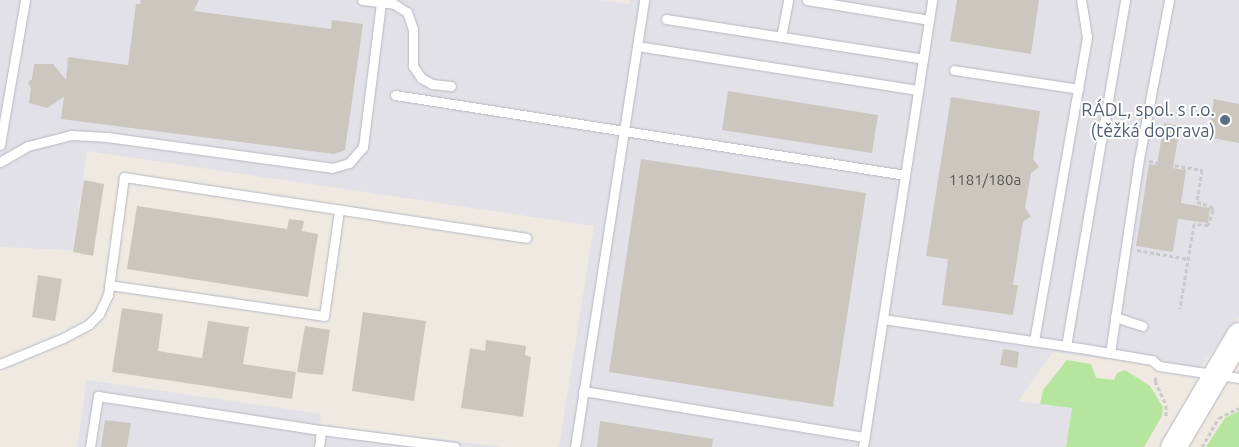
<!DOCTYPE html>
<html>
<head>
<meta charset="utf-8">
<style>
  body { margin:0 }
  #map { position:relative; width:1239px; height:447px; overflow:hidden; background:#efe9e1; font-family:Ubuntu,sans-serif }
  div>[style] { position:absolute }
  .industrial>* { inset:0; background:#e3e1e8 }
  .green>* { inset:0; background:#b6e59e }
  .building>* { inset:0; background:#cbc7bf }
  .path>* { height:3px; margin-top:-1.5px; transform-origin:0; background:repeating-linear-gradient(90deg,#c9c9c9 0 4px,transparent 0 6.5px) }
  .roads { filter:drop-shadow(0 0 1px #b4b7c1) drop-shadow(0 0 1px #b4b7c1) }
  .lane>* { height:9px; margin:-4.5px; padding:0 4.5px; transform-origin:4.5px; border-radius:4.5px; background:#fff }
  .secondary>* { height:25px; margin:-12.5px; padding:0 12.5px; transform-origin:12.5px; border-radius:12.5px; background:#fff }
  .dots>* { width:14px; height:14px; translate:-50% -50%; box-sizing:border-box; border:2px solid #fff; border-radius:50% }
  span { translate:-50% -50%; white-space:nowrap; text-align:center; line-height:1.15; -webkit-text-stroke:4px #fff; paint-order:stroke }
  .number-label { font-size:15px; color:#555452 }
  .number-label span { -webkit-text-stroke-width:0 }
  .service-label { font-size:18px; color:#4e5e75 }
  .right { translate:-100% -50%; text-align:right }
</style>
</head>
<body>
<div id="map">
  <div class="industrial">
    <i style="clip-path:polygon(0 0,600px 0,629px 4px,630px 0,1239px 0,1239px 318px,1197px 371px,1053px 352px,1018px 401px,1072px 408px,1066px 447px,559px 447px,594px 226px,87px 151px,73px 250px,0 247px)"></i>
    <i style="clip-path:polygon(87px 380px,321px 414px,320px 425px,503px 447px,77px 447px)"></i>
  </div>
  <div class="green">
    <i style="clip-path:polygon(1067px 360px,1091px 364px,1096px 378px,1114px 380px,1117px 373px,1125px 370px,1150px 386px,1163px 407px,1162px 416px,1144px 447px,1066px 447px,1072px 408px,1040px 404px,1043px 390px)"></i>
    <i style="clip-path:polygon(1239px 411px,1239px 447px,1206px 447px,1225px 418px)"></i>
  </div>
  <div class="building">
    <i style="clip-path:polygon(141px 0,199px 0,194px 11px,331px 29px,332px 20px,363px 24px,345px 150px,334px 154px,61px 119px,64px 97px,47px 108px,29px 103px,31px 88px,28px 83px,32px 79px,34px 64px,53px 64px,66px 80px,68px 57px,128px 65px,136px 4px,140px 4px)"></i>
    <i style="clip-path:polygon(957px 0,1039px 0,1031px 54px,950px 41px)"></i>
    <i style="clip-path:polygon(728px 91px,878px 115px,872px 153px,722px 130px)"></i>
    <i style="clip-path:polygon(951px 97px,1040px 111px,1033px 159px,1039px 167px,1031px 173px,1025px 208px,1031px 216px,1023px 222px,1013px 285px,1018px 285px,1013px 315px,942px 305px,948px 259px,926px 256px)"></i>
    <i style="clip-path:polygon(1214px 99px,1239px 104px,1239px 143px,1207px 137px)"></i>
    <i style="clip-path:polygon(1164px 123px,1180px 126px,1173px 168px,1186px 170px,1181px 203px,1210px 208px,1208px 223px,1178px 219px,1173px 252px,1136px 246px,1149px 164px,1157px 165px)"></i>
    <i style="clip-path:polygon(641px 159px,866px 193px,833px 407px,609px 372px)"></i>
    <i style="clip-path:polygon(84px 180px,104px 184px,93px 256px,73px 252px)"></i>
    <i style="clip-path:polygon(137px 206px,287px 229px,289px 219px,304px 221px,302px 231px,318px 234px,308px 297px,127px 269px)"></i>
    <i style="clip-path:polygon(38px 275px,62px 279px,55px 321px,32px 317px)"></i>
    <i style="clip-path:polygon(122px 308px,163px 314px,158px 351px,202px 358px,208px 321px,249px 327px,243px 364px,296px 372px,292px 399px,112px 372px)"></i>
    <i style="clip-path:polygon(363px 312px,426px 321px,414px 401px,352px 391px)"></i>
    <i style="clip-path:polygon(305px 326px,330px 330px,323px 375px,297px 372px)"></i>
    <i style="clip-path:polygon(486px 340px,526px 346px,525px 355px,531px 357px,523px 417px,461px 408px,470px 348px,485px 351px)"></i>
    <i style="clip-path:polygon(1003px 349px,1019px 352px,1017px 368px,1000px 365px)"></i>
    <i style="clip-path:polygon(105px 420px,131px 423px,127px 447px,101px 447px)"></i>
    <i style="clip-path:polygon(600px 421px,713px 439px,712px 447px,597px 447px)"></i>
  </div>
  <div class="path">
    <i style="left:1149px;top:161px;width:54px;rotate:9.6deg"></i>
    <i style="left:1202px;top:170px;width:32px;rotate:99deg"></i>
    <i style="left:1197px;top:202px;width:15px;rotate:16deg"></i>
    <i style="left:1211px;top:206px;width:4px;rotate:63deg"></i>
    <i style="left:1213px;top:210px;width:16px;rotate:108deg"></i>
    <i style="left:1208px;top:225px;width:14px;rotate:-176deg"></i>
    <i style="left:1194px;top:224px;width:86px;rotate:99.4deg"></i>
    <i style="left:1137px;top:250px;width:52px;rotate:10deg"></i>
    <i style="left:1156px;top:377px;width:4px;rotate:104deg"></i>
    <i style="left:1155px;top:381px;width:26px;rotate:65deg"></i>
    <i style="left:1166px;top:405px;width:12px;rotate:90deg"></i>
    <i style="left:1202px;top:447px;width:34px;rotate:-60deg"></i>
    <i style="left:1219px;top:418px;width:22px;rotate:-27deg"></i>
  </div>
  <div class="roads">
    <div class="lane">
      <i style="left:362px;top:0;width:32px;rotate:7deg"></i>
      <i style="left:394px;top:4px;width:15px;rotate:32deg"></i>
      <i style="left:407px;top:12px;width:18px;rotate:71deg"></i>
      <i style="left:413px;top:29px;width:37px;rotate:90deg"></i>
      <i style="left:413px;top:66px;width:14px;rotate:56deg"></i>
      <i style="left:421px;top:78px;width:13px;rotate:29deg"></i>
      <i style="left:432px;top:84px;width:19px;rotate:6deg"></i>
      <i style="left:807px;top:0;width:124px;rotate:9.3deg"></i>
      <i style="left:666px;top:19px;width:260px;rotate:8.8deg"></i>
      <i style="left:781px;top:37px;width:38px;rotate:-79deg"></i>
      <i style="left:637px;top:46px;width:284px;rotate:8.9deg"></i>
      <i style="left:954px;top:70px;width:126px;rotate:8.6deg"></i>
      <i style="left:395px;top:95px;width:516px;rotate:8.91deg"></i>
      <i style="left:0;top:145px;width:147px;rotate:-80.2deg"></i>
      <i style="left:0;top:162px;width:32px;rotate:-30deg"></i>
      <i style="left:28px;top:146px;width:44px;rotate:-14.3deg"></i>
      <i style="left:71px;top:135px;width:36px;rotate:3deg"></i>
      <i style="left:107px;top:137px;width:227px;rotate:7.8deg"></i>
      <i style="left:332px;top:168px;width:18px;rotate:-16deg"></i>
      <i style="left:349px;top:163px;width:21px;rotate:-49deg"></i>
      <i style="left:363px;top:147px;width:146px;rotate:-82.9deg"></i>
      <i style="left:109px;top:285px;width:217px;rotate:8.2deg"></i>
      <i style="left:324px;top:316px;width:107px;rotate:-81.9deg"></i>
      <i style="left:1115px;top:317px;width:29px;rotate:18deg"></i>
      <i style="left:883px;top:319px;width:211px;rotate:8.4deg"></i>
      <i style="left:1092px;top:350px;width:61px;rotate:9.5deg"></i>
      <i style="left:1152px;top:360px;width:9px;rotate:41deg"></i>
      <i style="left:1159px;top:366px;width:81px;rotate:8.5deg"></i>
      <i style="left:1034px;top:341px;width:309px;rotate:-80.1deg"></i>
      <i style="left:1087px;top:37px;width:37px;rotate:-99deg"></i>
      <i style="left:1066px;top:346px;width:351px;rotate:-80.3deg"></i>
      <i style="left:1110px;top:353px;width:196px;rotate:-81.5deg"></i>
      <i style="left:1139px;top:159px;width:162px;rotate:-79.3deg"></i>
      <i style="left:0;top:364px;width:68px;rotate:-22.4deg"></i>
      <i style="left:63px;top:338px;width:30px;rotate:-28deg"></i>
      <i style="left:89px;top:324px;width:14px;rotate:-45deg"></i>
      <i style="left:99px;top:314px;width:21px;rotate:-65deg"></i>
      <i style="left:108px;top:295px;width:119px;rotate:-82.3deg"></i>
      <i style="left:124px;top:177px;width:407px;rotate:8.6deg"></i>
      <i style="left:583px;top:391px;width:285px;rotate:9.3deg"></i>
      <i style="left:90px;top:447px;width:52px;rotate:-81.1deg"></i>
      <i style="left:98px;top:396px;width:226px;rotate:8.7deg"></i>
      <i style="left:319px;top:447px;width:17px;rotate:-83deg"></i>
      <i style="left:321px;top:430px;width:135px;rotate:7.2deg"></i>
      <i style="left:575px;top:447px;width:452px;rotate:-81.2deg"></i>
      <i style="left:863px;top:447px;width:452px;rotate:-81.2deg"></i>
    </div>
    <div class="secondary">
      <i style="left:1173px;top:447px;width:130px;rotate:-59.5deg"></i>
    </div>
  </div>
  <div class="dots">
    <i style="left:1225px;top:120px;background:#5c6f8a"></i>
  </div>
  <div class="number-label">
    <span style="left:985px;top:180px">1181/180a</span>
  </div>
  <div class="service-label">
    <span class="right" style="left:1215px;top:120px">RÁDL, spol. s r.o.<br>(těžká doprava)</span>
  </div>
</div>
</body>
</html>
